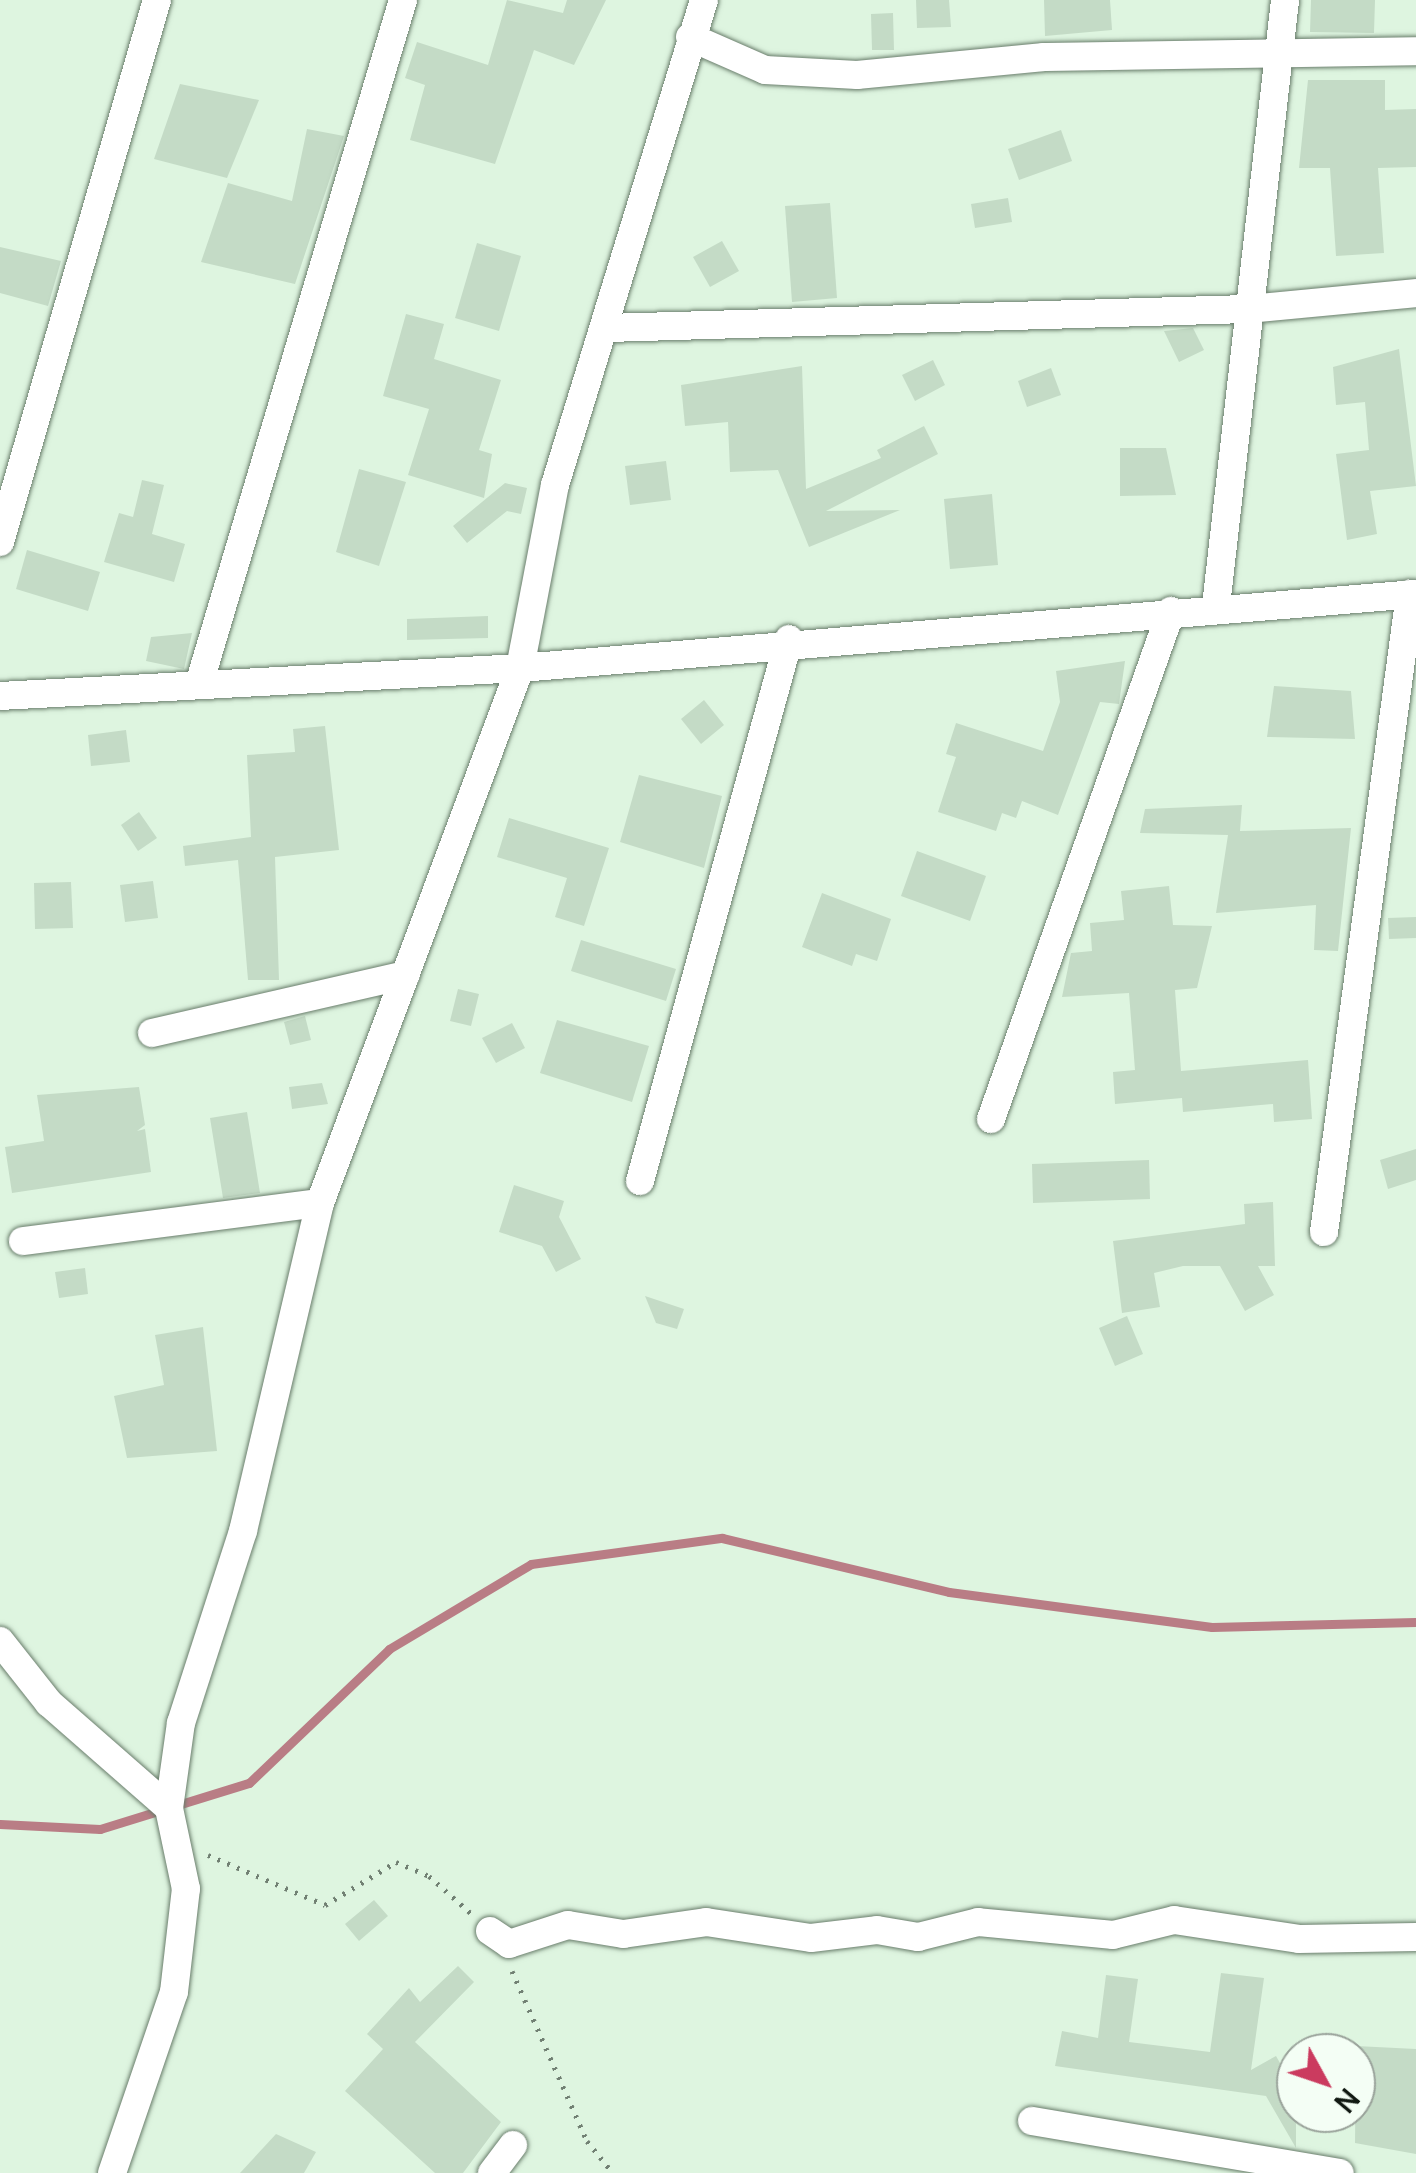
<!DOCTYPE html>
<html>
<head>
<meta charset="utf-8">
<style>
  body { margin:0 }
  #map { position:relative; width:1416px; height:2173px; overflow:hidden; background:#def5e0; font-family:Manrope,sans-serif }
  div>[style] { position:absolute }
  .stream>* { height:9px; margin:-4.5px; padding:0 4.5px; transform-origin:4.5px; border-radius:4.5px; background:#b97d85 }
  .building>* { inset:0; background:#c4dbc6 }
  .path>* { height:5px; margin-top:-2.5px; transform-origin:0; background:repeating-linear-gradient(90deg,#718073 0 2.5px,transparent 0 10.5px) }
  .roads { filter:drop-shadow(0 0 2px #697d6b) drop-shadow(0 0 2px #697d6b) }
  .minor>* { height:28px; margin:-14px; padding:0 14px; transform-origin:14px; border-radius:14px; background:#fff }
  span { translate:-50% -50%; white-space:nowrap; text-align:center; line-height:1.15; -webkit-text-stroke:10px #f4fef5; paint-order:stroke }
  .north { position:absolute; left:1276px; top:2033px; width:100px; height:100px; box-sizing:border-box; background:#f4fef5; border:2px solid #99a29a; border-radius:50%; rotate:130deg; font-size:28px; font-weight:700; line-height:40px; text-align:center; color:#111912 }
  .north::after { content:''; display:block; margin:auto; width:35px; height:45px; background:#cb3b5f; clip-path:polygon(50% 0,100% 100%,50% 72%,0 100%) }
</style>
</head>
<body>
<div id="map">
  <div class="stream">
    <i style="left:0;top:1824px;width:100px;rotate:2.9deg"></i>
    <i style="left:100px;top:1829px;width:156px;rotate:-17.2deg"></i>
    <i style="left:249px;top:1783px;width:194px;rotate:-43.7deg"></i>
    <i style="left:389px;top:1649px;width:165px;rotate:-30.9deg"></i>
    <i style="left:531px;top:1564px;width:193px;rotate:-7.8deg"></i>
    <i style="left:722px;top:1538px;width:233px;rotate:13.4deg"></i>
    <i style="left:949px;top:1592px;width:265px;rotate:7.6deg"></i>
    <i style="left:1212px;top:1627px;width:204px;rotate:-1.4deg"></i>
  </div>
  <div class="building">
    <i style="clip-path:polygon(507px 0,563px 13px,567px 0,606px 0,574px 65px,534px 50px,495px 164px,410px 140px,425px 85px,405px 78px,417px 42px,488px 65px)"></i>
    <i style="clip-path:polygon(916px 0,949px 0,951px 27px,917px 28px)"></i>
    <i style="clip-path:polygon(1044px 0,1110px 0,1112px 30px,1045px 36px)"></i>
    <i style="clip-path:polygon(1311px 0,1375px 0,1374px 33px,1310px 32px)"></i>
    <i style="clip-path:polygon(893px 13px,894px 50px,872px 50px,871px 14px)"></i>
    <i style="clip-path:polygon(1308px 80px,1385px 80px,1385px 110px,1416px 109px,1416px 167px,1378px 168px,1384px 253px,1336px 256px,1330px 168px,1299px 168px)"></i>
    <i style="clip-path:polygon(180px 84px,259px 100px,227px 178px,154px 159px)"></i>
    <i style="clip-path:polygon(307px 129px,344px 136px,295px 284px,201px 262px,228px 183px,292px 201px)"></i>
    <i style="clip-path:polygon(1061px 130px,1072px 161px,1019px 180px,1008px 149px)"></i>
    <i style="clip-path:polygon(1008px 198px,1012px 222px,975px 228px,971px 204px)"></i>
    <i style="clip-path:polygon(830px 203px,837px 298px,792px 302px,785px 206px)"></i>
    <i style="clip-path:polygon(722px 241px,739px 271px,710px 287px,693px 257px)"></i>
    <i style="clip-path:polygon(477px 243px,521px 256px,499px 331px,455px 318px)"></i>
    <i style="clip-path:polygon(0 247px,61px 261px,48px 306px,0 293px)"></i>
    <i style="clip-path:polygon(406px 314px,444px 324px,434px 359px,501px 380px,479px 450px,492px 454px,484px 498px,408px 475px,429px 409px,383px 396px)"></i>
    <i style="clip-path:polygon(1193px 328px,1204px 350px,1179px 362px,1164px 331px)"></i>
    <i style="clip-path:polygon(1399px 349px,1416px 486px,1370px 491px,1377px 534px,1347px 540px,1336px 454px,1369px 450px,1365px 402px,1336px 405px,1333px 367px)"></i>
    <i style="clip-path:polygon(933px 360px,945px 385px,915px 401px,902px 375px)"></i>
    <i style="clip-path:polygon(802px 366px,806px 489px,881px 458px,877px 450px,924px 426px,938px 454px,826px 511px,900px 510px,809px 547px,778px 470px,730px 472px,728px 422px,685px 426px,681px 385px)"></i>
    <i style="clip-path:polygon(1051px 368px,1061px 395px,1027px 407px,1018px 381px)"></i>
    <i style="clip-path:polygon(1120px 448px,1166px 448px,1176px 495px,1120px 496px)"></i>
    <i style="clip-path:polygon(666px 461px,671px 500px,630px 505px,625px 466px)"></i>
    <i style="clip-path:polygon(359px 469px,406px 482px,379px 566px,336px 552px)"></i>
    <i style="clip-path:polygon(142px 480px,164px 485px,152px 534px,185px 544px,174px 582px,104px 562px,119px 513px,133px 517px)"></i>
    <i style="clip-path:polygon(505px 483px,527px 488px,521px 514px,507px 511px,467px 543px,453px 526px)"></i>
    <i style="clip-path:polygon(992px 494px,998px 565px,950px 569px,944px 499px)"></i>
    <i style="clip-path:polygon(27px 550px,100px 572px,88px 611px,16px 589px)"></i>
    <i style="clip-path:polygon(488px 616px,488px 638px,407px 640px,407px 619px)"></i>
    <i style="clip-path:polygon(192px 633px,184px 669px,146px 661px,151px 637px)"></i>
    <i style="clip-path:polygon(1125px 661px,1119px 704px,1100px 702px,1058px 815px,1022px 801px,1016px 818px,1002px 813px,996px 831px,938px 812px,956px 757px,946px 754px,956px 723px,1043px 751px,1060px 702px,1056px 671px)"></i>
    <i style="clip-path:polygon(1274px 686px,1351px 691px,1355px 739px,1267px 737px)"></i>
    <i style="clip-path:polygon(704px 700px,724px 725px,701px 744px,681px 719px)"></i>
    <i style="clip-path:polygon(325px 726px,339px 850px,275px 857px,279px 980px,248px 980px,238px 860px,185px 866px,183px 846px,251px 837px,247px 755px,295px 752px,293px 729px)"></i>
    <i style="clip-path:polygon(126px 730px,130px 762px,91px 766px,88px 735px)"></i>
    <i style="clip-path:polygon(639px 775px,722px 796px,704px 868px,620px 842px)"></i>
    <i style="clip-path:polygon(1242px 805px,1240px 831px,1351px 828px,1338px 951px,1314px 950px,1316px 905px,1216px 913px,1228px 835px,1140px 833px,1145px 809px)"></i>
    <i style="clip-path:polygon(139px 812px,157px 838px,138px 851px,121px 825px)"></i>
    <i style="clip-path:polygon(509px 818px,609px 848px,584px 926px,555px 917px,567px 878px,497px 857px)"></i>
    <i style="clip-path:polygon(917px 851px,986px 876px,970px 921px,901px 896px)"></i>
    <i style="clip-path:polygon(153px 881px,158px 918px,125px 922px,120px 885px)"></i>
    <i style="clip-path:polygon(71px 882px,73px 928px,35px 929px,34px 883px)"></i>
    <i style="clip-path:polygon(1169px 886px,1173px 925px,1212px 926px,1197px 988px,1175px 990px,1181px 1071px,1308px 1060px,1312px 1119px,1274px 1122px,1273px 1104px,1183px 1112px,1182px 1098px,1115px 1104px,1113px 1072px,1135px 1070px,1129px 993px,1062px 997px,1071px 953px,1092px 951px,1090px 923px,1124px 920px,1121px 891px)"></i>
    <i style="clip-path:polygon(822px 893px,891px 919px,877px 961px,856px 954px,852px 966px,802px 947px)"></i>
    <i style="clip-path:polygon(1416px 917px,1416px 938px,1389px 939px,1388px 918px)"></i>
    <i style="clip-path:polygon(581px 940px,676px 969px,666px 1001px,571px 971px)"></i>
    <i style="clip-path:polygon(458px 989px,479px 994px,471px 1026px,450px 1021px)"></i>
    <i style="clip-path:polygon(305px 1016px,311px 1040px,290px 1045px,284px 1022px)"></i>
    <i style="clip-path:polygon(557px 1020px,649px 1046px,632px 1102px,540px 1073px)"></i>
    <i style="clip-path:polygon(512px 1023px,525px 1048px,496px 1063px,482px 1038px)"></i>
    <i style="clip-path:polygon(322px 1083px,328px 1104px,292px 1109px,289px 1087px)"></i>
    <i style="clip-path:polygon(139px 1087px,145px 1125px,137px 1131px,145px 1129px,151px 1172px,12px 1193px,5px 1147px,44px 1141px,37px 1095px)"></i>
    <i style="clip-path:polygon(247px 1112px,260px 1193px,223px 1198px,210px 1118px)"></i>
    <i style="clip-path:polygon(1416px 1149px,1416px 1180px,1388px 1189px,1380px 1160px)"></i>
    <i style="clip-path:polygon(1149px 1160px,1150px 1199px,1033px 1203px,1032px 1164px)"></i>
    <i style="clip-path:polygon(514px 1185px,564px 1201px,559px 1217px,581px 1259px,556px 1272px,542px 1246px,499px 1232px)"></i>
    <i style="clip-path:polygon(1273px 1202px,1275px 1266px,1258px 1266px,1274px 1295px,1245px 1311px,1220px 1266px,1183px 1266px,1154px 1273px,1160px 1307px,1122px 1313px,1113px 1241px,1245px 1224px,1244px 1204px)"></i>
    <i style="clip-path:polygon(85px 1268px,88px 1294px,59px 1298px,55px 1272px)"></i>
    <i style="clip-path:polygon(645px 1296px,684px 1309px,677px 1329px,656px 1323px)"></i>
    <i style="clip-path:polygon(1127px 1316px,1143px 1354px,1115px 1366px,1099px 1328px)"></i>
    <i style="clip-path:polygon(203px 1327px,217px 1451px,127px 1458px,114px 1396px,164px 1385px,155px 1335px)"></i>
    <i style="clip-path:polygon(374px 1900px,388px 1916px,359px 1941px,345px 1924px)"></i>
    <i style="clip-path:polygon(458px 1966px,474px 1982px,415px 2042px,501px 2122px,463px 2173px,435px 2173px,345px 2091px,383px 2049px,367px 2034px,409px 1988px,420px 2002px)"></i>
    <i style="clip-path:polygon(1221px 1973px,1264px 1978px,1251px 2070px,1276px 2056px,1296px 2091px,1296px 2148px,1266px 2096px,1055px 2066px,1062px 2031px,1098px 2038px,1106px 1975px,1138px 1979px,1129px 2042px,1210px 2052px)"></i>
    <i style="clip-path:polygon(1356px 2046px,1416px 2049px,1416px 2154px,1355px 2143px)"></i>
    <i style="clip-path:polygon(276px 2134px,316px 2152px,304px 2173px,240px 2173px)"></i>
  </div>
  <div class="path">
    <i style="left:208px;top:1855px;width:127px;rotate:23.1deg"></i>
    <i style="left:325px;top:1905px;width:83px;rotate:-31.2deg"></i>
    <i style="left:396px;top:1862px;width:36px;rotate:23deg"></i>
    <i style="left:429px;top:1876px;width:57px;rotate:41.5deg"></i>
    <i style="left:512px;top:1971px;width:186px;rotate:66.2deg"></i>
    <i style="left:587px;top:2141px;width:41px;rotate:50.9deg"></i>
  </div>
  <div class="roads">
    <div class="minor">
      <i style="left:690px;top:37px;width:82px;rotate:23.7deg"></i>
      <i style="left:765px;top:70px;width:92px;rotate:3.1deg"></i>
      <i style="left:857px;top:75px;width:188px;rotate:-5.5deg"></i>
      <i style="left:1044px;top:57px;width:372px;rotate:-0.9deg"></i>
      <i style="left:607px;top:328px;width:641px;rotate:-1.7deg"></i>
      <i style="left:1248px;top:309px;width:169px;rotate:-5.4deg"></i>
      <i style="left:0;top:542px;width:564px;rotate:-73.85deg"></i>
      <i style="left:1216px;top:606px;width:610px;rotate:-83.5deg"></i>
      <i style="left:200px;top:681px;width:711px;rotate:-73.4deg"></i>
      <i style="left:0;top:696px;width:521px;rotate:-3.08deg"></i>
      <i style="left:520px;top:668px;width:899px;rotate:-4.72deg"></i>
      <i style="left:152px;top:1033px;width:260px;rotate:-12.9deg"></i>
      <i style="left:991px;top:1119px;width:539px;rotate:-70.49deg"></i>
      <i style="left:640px;top:1181px;width:562px;rotate:-74.63deg"></i>
      <i style="left:1324px;top:1232px;width:644px;rotate:-82.32deg"></i>
      <i style="left:23px;top:1241px;width:299px;rotate:-7.3deg"></i>
      <i style="left:0;top:1641px;width:79px;rotate:51.7deg"></i>
      <i style="left:49px;top:1703px;width:159px;rotate:41.2deg"></i>
      <i style="left:490px;top:1931px;width:23px;rotate:34deg"></i>
      <i style="left:509px;top:1944px;width:62px;rotate:-17.9deg"></i>
      <i style="left:568px;top:1925px;width:56px;rotate:9.3deg"></i>
      <i style="left:623px;top:1934px;width:84px;rotate:-8.2deg"></i>
      <i style="left:706px;top:1922px;width:106px;rotate:8.7deg"></i>
      <i style="left:811px;top:1938px;width:66px;rotate:-6.9deg"></i>
      <i style="left:877px;top:1930px;width:42px;rotate:9.7deg"></i>
      <i style="left:918px;top:1937px;width:62px;rotate:-14deg"></i>
      <i style="left:978px;top:1922px;width:136px;rotate:5.5deg"></i>
      <i style="left:1113px;top:1935px;width:63px;rotate:-13.8deg"></i>
      <i style="left:1174px;top:1920px;width:126px;rotate:8.6deg"></i>
      <i style="left:1299px;top:1939px;width:117px;rotate:-1deg"></i>
      <i style="left:1032px;top:2121px;width:312px;rotate:9.6deg"></i>
      <i style="left:112px;top:2173px;width:191px;rotate:-71.1deg"></i>
      <i style="left:174px;top:1992px;width:104px;rotate:-83.4deg"></i>
      <i style="left:186px;top:1889px;width:83px;rotate:-101.9deg"></i>
      <i style="left:169px;top:1808px;width:86px;rotate:-82deg"></i>
      <i style="left:181px;top:1723px;width:202px;rotate:-72.1deg"></i>
      <i style="left:243px;top:1531px;width:337px;rotate:-76.8deg"></i>
      <i style="left:320px;top:1203px;width:571px;rotate:-69.5deg"></i>
      <i style="left:520px;top:668px;width:186px;rotate:-79.2deg"></i>
      <i style="left:555px;top:485px;width:507px;rotate:-72.92deg"></i>
      <i style="left:492px;top:2173px;width:35px;rotate:-53deg"></i>
    </div>
  </div>
  <div class="north">N</div>
</div>
</body>
</html>
